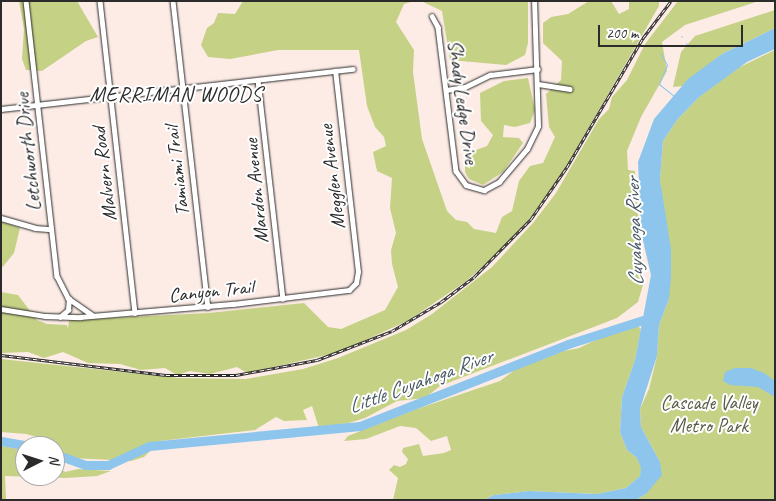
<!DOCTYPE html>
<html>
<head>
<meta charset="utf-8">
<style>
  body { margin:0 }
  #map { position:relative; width:776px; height:501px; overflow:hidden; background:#fdece6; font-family:Caveat,sans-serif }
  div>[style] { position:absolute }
  .green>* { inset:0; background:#c5d185 }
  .water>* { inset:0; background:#8ec5ec }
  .stream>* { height:1px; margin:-0.5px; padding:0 0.5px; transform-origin:0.5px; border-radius:0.5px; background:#8ec5ec }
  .river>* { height:9px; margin:-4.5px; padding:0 4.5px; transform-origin:4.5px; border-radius:4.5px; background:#8ec5ec }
  .roads { filter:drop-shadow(0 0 1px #2b2b2b) drop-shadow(0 0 1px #2b2b2b) }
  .street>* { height:4.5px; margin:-2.25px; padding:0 2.25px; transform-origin:2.25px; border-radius:2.25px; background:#fff }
  .rail>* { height:3px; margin-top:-1.5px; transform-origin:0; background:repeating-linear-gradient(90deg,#fff 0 4px,#2b2b2b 0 8px); box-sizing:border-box; border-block:1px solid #2b2b2b }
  span { translate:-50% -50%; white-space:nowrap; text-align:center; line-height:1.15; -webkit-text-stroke:4px #fff; paint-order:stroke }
  .street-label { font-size:20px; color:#2b2b2b }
  .park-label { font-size:20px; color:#595d46 }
  .neighbourhood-label { font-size:21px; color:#2b2b2b; letter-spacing:1px }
  .water-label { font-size:21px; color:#495965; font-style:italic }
  .frame { position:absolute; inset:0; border:2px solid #2b2b2b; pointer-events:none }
  .north { position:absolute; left:15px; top:436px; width:50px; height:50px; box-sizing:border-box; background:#fff; border:1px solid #aaa; border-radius:50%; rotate:85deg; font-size:14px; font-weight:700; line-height:20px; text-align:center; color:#2b2b2b }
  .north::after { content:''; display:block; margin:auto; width:18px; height:22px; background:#2b2b2b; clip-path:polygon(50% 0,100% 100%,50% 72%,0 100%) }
  .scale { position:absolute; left:598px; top:25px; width:145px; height:22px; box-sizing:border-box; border:2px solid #2b2b2b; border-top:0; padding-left:6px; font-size:15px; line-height:18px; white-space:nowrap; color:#2b2b2b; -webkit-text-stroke:4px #fff; paint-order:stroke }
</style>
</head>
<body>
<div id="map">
  <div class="green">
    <i style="clip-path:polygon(19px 1px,77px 1px,98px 37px,86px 41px,42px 71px,26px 70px,22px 59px,24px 29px)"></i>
    <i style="clip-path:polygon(243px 1px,414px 1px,404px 4px,396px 22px,414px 50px,413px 72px,422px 139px,447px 211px,456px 220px,467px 222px,474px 229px,496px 233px,502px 217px,512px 211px,519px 181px,530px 166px,543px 163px,555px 137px,549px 127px,546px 94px,561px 80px,562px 61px,543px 43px,543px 23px,551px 17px,568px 14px,589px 1px,611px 1px,619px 14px,629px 9px,629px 1px,659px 1px,659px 6px,566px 167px,532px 216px,501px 251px,465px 282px,409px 320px,340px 352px,247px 373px,237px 367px,210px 374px,190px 371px,177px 375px,165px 368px,141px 370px,120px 364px,88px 363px,63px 352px,44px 358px,28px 352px,1px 353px,1px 292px,18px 295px,37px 320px,47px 324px,67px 325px,68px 329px,69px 320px,209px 313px,304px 303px,328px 327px,341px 329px,385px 310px,398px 287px,392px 264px,391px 250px,396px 233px,390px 208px,392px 178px,377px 171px,373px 152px,386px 146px,384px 137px,375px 127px,367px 106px,359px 50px,278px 50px,230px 59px,208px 57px,201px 45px,207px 28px,214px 23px,218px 13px,235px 14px)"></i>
    <i style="clip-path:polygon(421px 1px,528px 1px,528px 43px,525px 55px,506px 65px,450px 60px,442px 11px)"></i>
    <i style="clip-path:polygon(678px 1px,759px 1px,685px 25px,662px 42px,667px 71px,641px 117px,627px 151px,628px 170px,635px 171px,643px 285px,638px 302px,617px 318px,440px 386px,425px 398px,397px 401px,365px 418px,332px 428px,319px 428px,312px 406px,303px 410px,307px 420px,284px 421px,276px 417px,255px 430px,160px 441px,144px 457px,131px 461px,71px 458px,55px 452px,51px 441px,26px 434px,1px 432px,1px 359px,179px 378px,246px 379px,303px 369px,338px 358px,406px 330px,432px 314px,492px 267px,533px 223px,556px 193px,599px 119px,609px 109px,612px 97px,627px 80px,645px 44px)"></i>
    <i style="clip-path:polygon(775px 10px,775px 28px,722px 54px,683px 86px,673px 87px,681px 52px,695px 36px)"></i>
    <i style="clip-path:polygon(775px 50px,775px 500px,636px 500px,646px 494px,660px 462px,641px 427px,640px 409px,649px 389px,657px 356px,659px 325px,669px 299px,660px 180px,663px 141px,677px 120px,698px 98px,738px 68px)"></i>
    <i style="clip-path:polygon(528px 78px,535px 110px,530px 123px,515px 127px,504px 125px,503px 137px,519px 138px,523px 143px,503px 172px,483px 185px,469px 179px,465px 172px,465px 154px,487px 146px,493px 135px,481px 121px,480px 93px,504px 81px)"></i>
    <i style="clip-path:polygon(1px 221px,20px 228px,14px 253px,1px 269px)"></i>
    <i style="clip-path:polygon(638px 326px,641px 329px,635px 360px,622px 397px,620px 432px,627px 450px,637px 458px,642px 468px,640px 476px,626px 488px,597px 494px,529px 491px,494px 495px,484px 500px,393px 500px,398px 478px,389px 470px,394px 465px,400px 467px,406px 464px,408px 459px,402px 452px,403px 448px,419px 444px,423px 456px,444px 453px,451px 450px,447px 436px,431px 441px,416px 428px,400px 426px,366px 439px,344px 441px,348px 436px,414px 410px,500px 381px,520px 366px,549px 354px,579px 348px,600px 338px)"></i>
    <i style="clip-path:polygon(1px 446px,25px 450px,25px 476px,55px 476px,55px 464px,65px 472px,78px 469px,111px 471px,97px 476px,66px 478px,5px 476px,6px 500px,1px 500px)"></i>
  </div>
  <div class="water">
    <i style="clip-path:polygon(775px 28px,775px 49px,747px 62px,698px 98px,677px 120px,663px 141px,660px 180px,671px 249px,671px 278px,669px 299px,659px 325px,657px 356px,640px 409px,641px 427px,660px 462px,662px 475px,646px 494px,636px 500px,484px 500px,494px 495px,529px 491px,597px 494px,626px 488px,640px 476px,641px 468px,637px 458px,627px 450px,620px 432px,622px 397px,635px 360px,651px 275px,641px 232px,638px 162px,654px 119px,688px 79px,722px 54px)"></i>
    <i style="clip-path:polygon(735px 368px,751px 368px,764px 373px,775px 381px,775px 397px,758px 387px,730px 385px,723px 381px,725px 372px)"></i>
  </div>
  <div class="stream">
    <i style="left:681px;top:36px;width:1px;rotate:45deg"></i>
    <i style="left:686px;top:43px;width:4px;rotate:56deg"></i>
    <i style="left:661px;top:54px;width:13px;rotate:61deg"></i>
    <i style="left:667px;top:65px;width:21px;rotate:113deg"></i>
    <i style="left:659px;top:84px;width:21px;rotate:39deg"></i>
  </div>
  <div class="river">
    <i style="left:1px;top:441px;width:29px;rotate:10deg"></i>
    <i style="left:55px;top:454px;width:33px;rotate:20deg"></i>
    <i style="left:86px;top:465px;width:22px"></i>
    <i style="left:108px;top:465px;width:45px;rotate:-24.9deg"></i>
    <i style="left:149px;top:446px;width:212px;rotate:-5.4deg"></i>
    <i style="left:360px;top:426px;width:224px;rotate:-21.5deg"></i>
    <i style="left:568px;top:344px;width:82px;rotate:-17.8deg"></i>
  </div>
  <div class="roads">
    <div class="street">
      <i style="left:26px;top:1px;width:277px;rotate:83.6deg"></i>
      <i style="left:57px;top:276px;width:25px;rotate:63deg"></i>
      <i style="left:68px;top:298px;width:29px;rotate:35deg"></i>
      <i style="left:100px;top:1px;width:314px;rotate:83.6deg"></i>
      <i style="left:173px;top:1px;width:308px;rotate:83.5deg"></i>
      <i style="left:432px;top:16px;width:13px;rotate:61deg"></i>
      <i style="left:438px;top:27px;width:145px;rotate:82.9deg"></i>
      <i style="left:456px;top:171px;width:17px;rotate:54deg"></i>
      <i style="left:466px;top:185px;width:19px;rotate:16deg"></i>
      <i style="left:484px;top:190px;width:17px;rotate:-28deg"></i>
      <i style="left:499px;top:182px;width:43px;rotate:-49.7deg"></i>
      <i style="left:527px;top:149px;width:25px;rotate:-64deg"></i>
      <i style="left:538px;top:126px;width:125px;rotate:-91.8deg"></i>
      <i style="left:258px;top:80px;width:220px;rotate:83.5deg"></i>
      <i style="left:538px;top:84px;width:32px;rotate:9deg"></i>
      <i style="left:446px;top:90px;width:19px;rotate:-9deg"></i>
      <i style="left:465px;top:87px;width:28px;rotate:-26deg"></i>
      <i style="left:490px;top:75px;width:48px;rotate:-7.1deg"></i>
      <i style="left:1px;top:109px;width:354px;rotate:-6.5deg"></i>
      <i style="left:1px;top:218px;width:35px;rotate:16deg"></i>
      <i style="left:35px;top:228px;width:16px;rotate:4deg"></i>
      <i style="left:1px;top:309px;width:45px;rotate:9deg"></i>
      <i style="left:45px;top:316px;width:35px;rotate:2deg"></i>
      <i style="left:80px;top:317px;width:154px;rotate:-4.9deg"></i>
      <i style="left:233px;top:304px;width:117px;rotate:-6.9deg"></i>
      <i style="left:349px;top:290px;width:10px;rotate:-45deg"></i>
      <i style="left:356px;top:283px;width:11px;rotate:-80deg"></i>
      <i style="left:358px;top:272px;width:202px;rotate:-96.5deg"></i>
      <i style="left:60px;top:317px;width:11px;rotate:-41deg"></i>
      <i style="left:68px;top:310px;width:11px;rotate:-85deg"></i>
    </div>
  </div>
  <div class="rail">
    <i style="left:1px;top:355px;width:166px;rotate:6.9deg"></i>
    <i style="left:166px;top:375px;width:70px"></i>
    <i style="left:236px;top:375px;width:82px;rotate:-10.5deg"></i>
    <i style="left:317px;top:360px;width:80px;rotate:-21.1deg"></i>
    <i style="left:392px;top:331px;width:57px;rotate:-30.6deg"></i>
    <i style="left:441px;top:302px;width:41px;rotate:-37.1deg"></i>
    <i style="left:474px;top:277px;width:81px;rotate:-45.5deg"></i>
    <i style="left:531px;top:219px;width:63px;rotate:-55.3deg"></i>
    <i style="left:567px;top:167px;width:150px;rotate:-59.5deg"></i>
    <i style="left:643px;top:38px;width:46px;rotate:-52.9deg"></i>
  </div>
  <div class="street-label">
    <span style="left:463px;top:102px;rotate:82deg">Shady Ledge Drive</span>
    <span style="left:28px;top:152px;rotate:-96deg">Letchworth Drive</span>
    <span style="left:177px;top:171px;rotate:-97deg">Tamiami Trail</span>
    <span style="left:104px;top:174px;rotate:-97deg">Malvern Road</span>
    <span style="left:332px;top:177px;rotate:-97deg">Megglen Avenue</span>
    <span style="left:256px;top:191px;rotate:-96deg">Mardon Avenue</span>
    <span style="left:211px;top:291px;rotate:-6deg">Canyon Trail</span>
  </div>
  <div class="park-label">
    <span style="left:709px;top:414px">Cascade Valley<br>Metro Park</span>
  </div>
  <div class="neighbourhood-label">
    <span style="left:176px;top:94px">MERRIMAN WOODS</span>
  </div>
  <div class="water-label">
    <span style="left:634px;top:232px;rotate:-92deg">Cuyahoga River</span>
    <span style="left:420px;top:381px;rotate:-20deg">Little Cuyahoga River</span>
  </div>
  <div class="frame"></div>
  <div class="north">N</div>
  <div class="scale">200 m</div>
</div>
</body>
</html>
